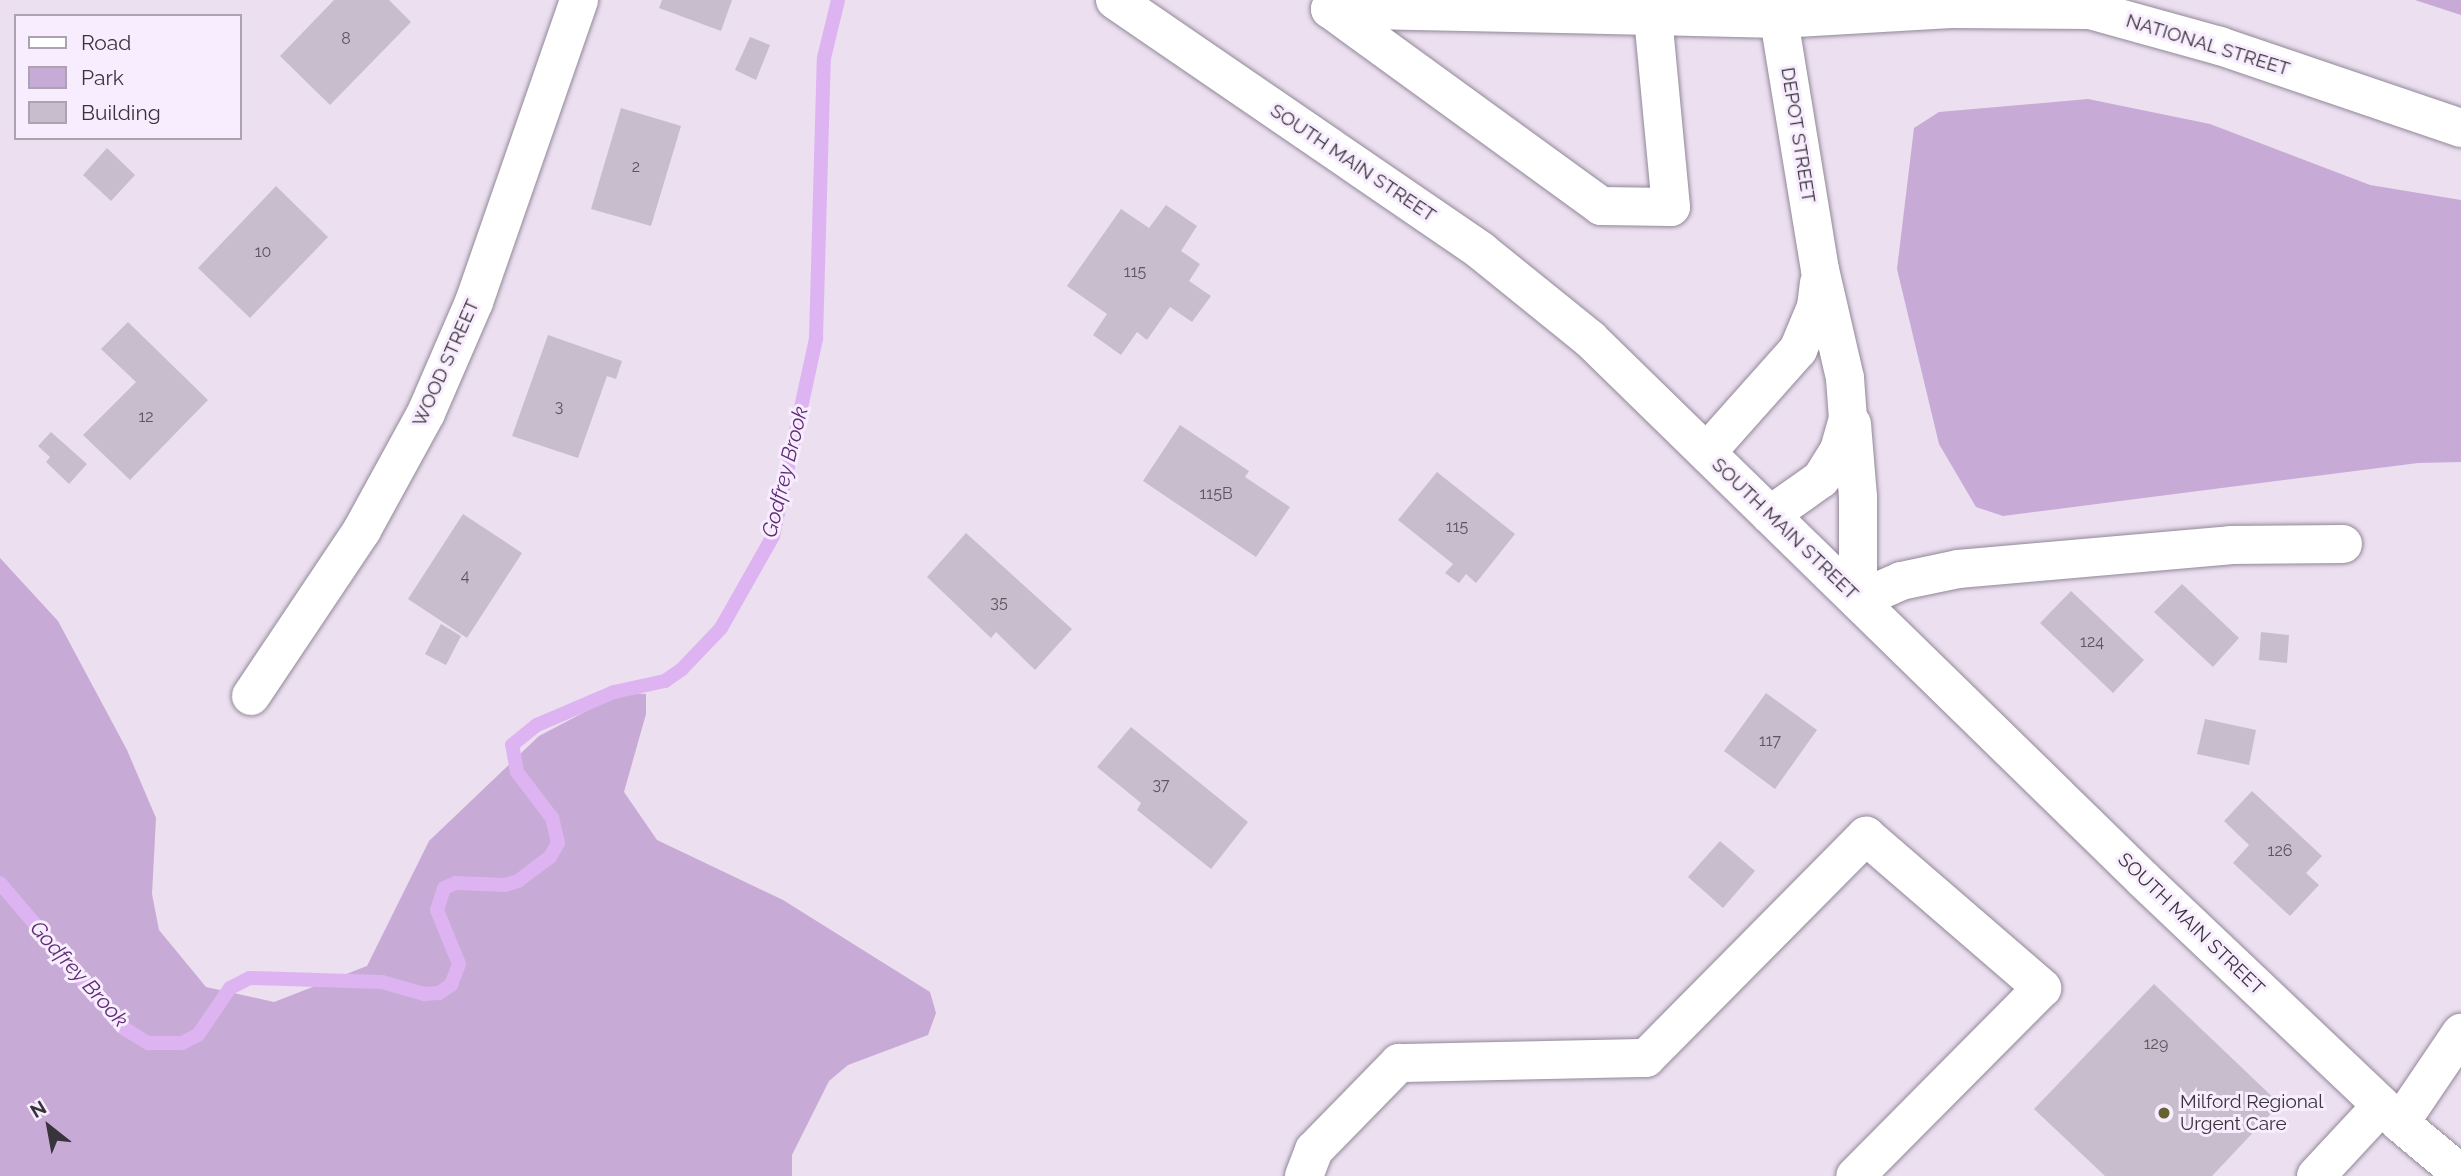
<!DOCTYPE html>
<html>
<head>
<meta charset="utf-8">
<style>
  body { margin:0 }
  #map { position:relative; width:2461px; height:1176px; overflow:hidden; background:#ebdff0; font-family:Raleway,sans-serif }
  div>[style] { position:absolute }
  .green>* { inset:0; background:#c7aad5 }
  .stream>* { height:14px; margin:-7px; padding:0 7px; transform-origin:7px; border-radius:7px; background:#deb3f1 }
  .building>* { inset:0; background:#c8bdcd }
  .roads { filter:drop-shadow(0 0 2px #928897) drop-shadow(0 0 2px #928897) }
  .minor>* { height:38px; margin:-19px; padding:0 19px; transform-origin:19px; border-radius:19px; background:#fff }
  .major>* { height:38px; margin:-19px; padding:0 19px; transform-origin:19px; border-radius:19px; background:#fff }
  .dots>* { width:19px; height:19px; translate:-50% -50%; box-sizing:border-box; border:4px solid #f8edfe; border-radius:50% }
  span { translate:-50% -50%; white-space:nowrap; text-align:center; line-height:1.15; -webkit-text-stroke:6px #f8edfe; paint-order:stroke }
  .number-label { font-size:16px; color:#5d5660 }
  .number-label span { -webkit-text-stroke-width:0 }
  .street-label { font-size:19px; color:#39343b }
  .poi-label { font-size:19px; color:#39343b }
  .left { translate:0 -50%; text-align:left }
  .water-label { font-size:21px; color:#5e2b73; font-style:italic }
  .legend { position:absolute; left:14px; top:14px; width:228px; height:126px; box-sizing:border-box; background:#f8edfe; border:2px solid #aca3b0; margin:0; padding:9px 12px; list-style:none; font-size:21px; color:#39343b }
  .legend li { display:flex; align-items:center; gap:14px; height:35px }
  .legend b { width:35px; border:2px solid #aca3b0 }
  .north { position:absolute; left:14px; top:1092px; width:70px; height:70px; -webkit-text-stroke:5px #f8edfe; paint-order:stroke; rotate:329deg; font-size:19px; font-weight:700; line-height:28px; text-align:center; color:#39343b }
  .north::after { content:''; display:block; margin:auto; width:24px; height:32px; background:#39343b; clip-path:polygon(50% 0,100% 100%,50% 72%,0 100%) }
</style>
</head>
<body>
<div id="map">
  <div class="green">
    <i style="clip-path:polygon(2415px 0,2461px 0,2461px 15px)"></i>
    <i style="clip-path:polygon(2088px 99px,2210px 124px,2370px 185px,2461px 200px,2461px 462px,2418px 463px,2003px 516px,1976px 507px,1939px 444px,1897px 269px,1914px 128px,1939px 112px)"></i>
    <i style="clip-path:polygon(0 558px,58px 621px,127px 750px,156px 818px,152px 894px,159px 930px,206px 987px,274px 1002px,367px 966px,429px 841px,539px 736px,621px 693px,646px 694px,646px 714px,624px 792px,657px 840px,783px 900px,930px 992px,936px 1013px,928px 1035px,848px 1065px,829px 1081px,792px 1155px,792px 1176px,0 1176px)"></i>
  </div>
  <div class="stream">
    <i style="left:0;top:883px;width:189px;rotate:49.7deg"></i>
    <i style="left:122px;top:1027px;width:31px;rotate:32deg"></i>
    <i style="left:148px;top:1043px;width:34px"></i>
    <i style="left:182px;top:1043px;width:18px;rotate:-27deg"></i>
    <i style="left:198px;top:1035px;width:57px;rotate:-55.8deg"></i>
    <i style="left:230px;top:988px;width:22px;rotate:-27deg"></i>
    <i style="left:250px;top:978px;width:132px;rotate:1.7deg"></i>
    <i style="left:382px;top:982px;width:44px;rotate:15.9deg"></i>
    <i style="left:424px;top:994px;width:15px;rotate:-4deg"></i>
    <i style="left:439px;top:993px;width:14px;rotate:-34deg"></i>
    <i style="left:451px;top:985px;width:22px;rotate:-69deg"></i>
    <i style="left:459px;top:964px;width:58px;rotate:-112.2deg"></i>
    <i style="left:437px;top:910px;width:23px;rotate:-72deg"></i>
    <i style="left:444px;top:888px;width:13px;rotate:-23deg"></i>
    <i style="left:456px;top:883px;width:49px;rotate:2.3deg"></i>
    <i style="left:505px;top:885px;width:14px;rotate:-17deg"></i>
    <i style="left:518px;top:881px;width:40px;rotate:-37deg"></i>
    <i style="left:550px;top:857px;width:16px;rotate:-60deg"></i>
    <i style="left:558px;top:843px;width:26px;rotate:-103deg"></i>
    <i style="left:552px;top:818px;width:58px;rotate:-127.3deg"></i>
    <i style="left:517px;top:772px;width:27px;rotate:-100deg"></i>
    <i style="left:512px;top:745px;width:32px;rotate:-39deg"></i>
    <i style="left:537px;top:725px;width:84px;rotate:-23.2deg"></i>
    <i style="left:614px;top:692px;width:52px;rotate:-12.2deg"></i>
    <i style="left:665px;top:681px;width:21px;rotate:-35deg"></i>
    <i style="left:682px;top:669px;width:57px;rotate:-46.4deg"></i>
    <i style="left:721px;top:628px;width:106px;rotate:-60.5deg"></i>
    <i style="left:773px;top:536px;width:203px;rotate:-77.7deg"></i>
    <i style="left:816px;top:338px;width:280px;rotate:-88.4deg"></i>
    <i style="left:824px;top:58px;width:60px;rotate:-76.4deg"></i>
  </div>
  <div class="building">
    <i style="clip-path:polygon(334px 0,389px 0,411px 22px,330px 105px,280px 56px)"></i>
    <i style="clip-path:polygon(662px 0,732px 0,721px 31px,659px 8px)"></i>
    <i style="clip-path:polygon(750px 37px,770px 45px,756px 80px,735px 70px)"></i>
    <i style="clip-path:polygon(621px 108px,681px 126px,651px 226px,591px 209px)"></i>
    <i style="clip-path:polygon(107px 148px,135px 175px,111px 201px,83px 175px)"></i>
    <i style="clip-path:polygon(276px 186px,328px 237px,250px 318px,198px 268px)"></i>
    <i style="clip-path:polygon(1166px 205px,1197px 226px,1181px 251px,1200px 264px,1189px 281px,1211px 296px,1192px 322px,1170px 307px,1147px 340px,1137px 332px,1121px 355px,1093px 335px,1107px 314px,1067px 286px,1121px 209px,1149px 228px)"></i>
    <i style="clip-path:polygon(128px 322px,208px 400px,130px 480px,83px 435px,136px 382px,101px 349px)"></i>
    <i style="clip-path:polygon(548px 335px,622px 361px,616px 379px,607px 376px,578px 458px,512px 436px)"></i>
    <i style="clip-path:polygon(1180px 425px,1249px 471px,1245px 477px,1290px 507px,1256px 557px,1143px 481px)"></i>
    <i style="clip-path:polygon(51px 432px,87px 464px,69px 484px,46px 462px,50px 457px,38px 446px)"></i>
    <i style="clip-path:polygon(1437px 472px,1515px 534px,1476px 583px,1466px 574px,1459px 583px,1445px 573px,1453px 564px,1398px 520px)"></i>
    <i style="clip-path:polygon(463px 514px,522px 553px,467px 638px,408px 599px)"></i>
    <i style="clip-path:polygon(966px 533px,1072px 629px,1035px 670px,996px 632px,991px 638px,927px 577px)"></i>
    <i style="clip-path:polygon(2182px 584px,2239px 638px,2213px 667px,2154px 612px)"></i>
    <i style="clip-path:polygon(2071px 591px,2144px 660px,2113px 693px,2040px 623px)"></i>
    <i style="clip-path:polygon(441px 624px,461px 636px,446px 665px,425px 654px)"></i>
    <i style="clip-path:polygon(2261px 632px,2289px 635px,2287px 663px,2259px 660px)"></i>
    <i style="clip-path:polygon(1766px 693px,1817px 730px,1775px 789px,1724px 751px)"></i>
    <i style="clip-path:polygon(2205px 719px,2256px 730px,2249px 765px,2197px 754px)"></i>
    <i style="clip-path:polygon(1131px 727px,1248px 822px,1211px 869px,1137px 810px,1141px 803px,1097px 767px)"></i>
    <i style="clip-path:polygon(2252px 791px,2322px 856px,2306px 873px,2319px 885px,2290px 916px,2233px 863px,2249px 845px,2224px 821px)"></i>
    <i style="clip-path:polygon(1720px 841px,1755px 871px,1723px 908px,1688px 877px)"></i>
    <i style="clip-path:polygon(2154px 984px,2280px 1104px,2212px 1176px,2105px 1176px,2034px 1109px)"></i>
  </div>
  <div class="roads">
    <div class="minor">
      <i style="left:1653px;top:16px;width:323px;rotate:-178.8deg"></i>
      <i style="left:1330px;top:9px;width:335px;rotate:36deg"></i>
      <i style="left:1601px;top:206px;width:70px;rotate:0.8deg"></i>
      <i style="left:1671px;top:207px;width:192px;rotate:-95.4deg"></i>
      <i style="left:1653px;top:16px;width:126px;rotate:1.4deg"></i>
      <i style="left:1779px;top:19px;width:172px;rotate:-3.3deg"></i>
      <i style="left:1951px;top:9px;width:139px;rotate:0.4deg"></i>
      <i style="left:2090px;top:10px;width:135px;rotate:15.5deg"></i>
      <i style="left:2220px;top:46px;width:255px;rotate:18.8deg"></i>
      <i style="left:1858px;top:600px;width:47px;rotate:-23.8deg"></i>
      <i style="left:1901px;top:581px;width:58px;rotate:-11.9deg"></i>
      <i style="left:1958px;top:569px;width:273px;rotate:-5deg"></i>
      <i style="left:2230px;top:545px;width:113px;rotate:-0.5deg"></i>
      <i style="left:251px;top:696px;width:200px;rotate:-56.2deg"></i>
      <i style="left:362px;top:530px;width:133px;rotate:-61.3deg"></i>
      <i style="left:426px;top:413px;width:121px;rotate:-66.6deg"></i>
      <i style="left:474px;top:302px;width:320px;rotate:-70.8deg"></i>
      <i style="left:2400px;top:1123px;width:109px;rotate:-55.9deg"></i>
      <i style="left:1304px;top:1176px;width:28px;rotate:-69deg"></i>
      <i style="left:1314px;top:1150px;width:122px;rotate:-45.7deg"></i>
      <i style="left:1399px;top:1063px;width:247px;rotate:-1.2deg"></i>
      <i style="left:1646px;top:1058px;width:313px;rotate:-45.3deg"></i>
      <i style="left:1866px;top:836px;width:233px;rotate:40.8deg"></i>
      <i style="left:2042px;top:988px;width:265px;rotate:134.8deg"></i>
      <i style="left:2316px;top:1176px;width:96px;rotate:-47.1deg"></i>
    </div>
    <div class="major">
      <i style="left:1115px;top:0;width:444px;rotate:34.4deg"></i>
      <i style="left:1481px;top:251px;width:140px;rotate:38.9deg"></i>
      <i style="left:1590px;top:339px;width:774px;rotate:44.32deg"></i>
      <i style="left:2144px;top:880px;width:353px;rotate:43.5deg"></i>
      <i style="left:2400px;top:1123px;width:80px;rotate:39.9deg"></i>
      <i style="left:1852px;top:424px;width:73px;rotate:85.3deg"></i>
      <i style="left:1858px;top:497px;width:103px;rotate:90deg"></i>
      <i style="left:1707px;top:452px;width:137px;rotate:-48.3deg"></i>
      <i style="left:1798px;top:350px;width:47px;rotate:-67.3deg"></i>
      <i style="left:1816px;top:307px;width:24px;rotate:-83deg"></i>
      <i style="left:1770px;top:515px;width:62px;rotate:-35.2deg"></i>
      <i style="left:1821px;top:479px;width:34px;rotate:-58deg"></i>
      <i style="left:1839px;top:450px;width:32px;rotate:-74deg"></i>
      <i style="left:1848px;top:419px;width:41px;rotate:-94.2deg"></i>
      <i style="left:1845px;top:378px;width:111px;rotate:-103deg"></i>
      <i style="left:1820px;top:270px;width:274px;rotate:-99.3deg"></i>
    </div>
  </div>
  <div class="dots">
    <i style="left:2164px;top:1113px;background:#676330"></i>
  </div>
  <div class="number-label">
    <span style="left:346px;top:39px">8</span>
    <span style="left:636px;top:167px">2</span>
    <span style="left:263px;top:252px">10</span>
    <span style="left:1135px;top:272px">115</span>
    <span style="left:559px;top:407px">3</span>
    <span style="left:146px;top:417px">12</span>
    <span style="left:1216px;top:494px">115B</span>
    <span style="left:1457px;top:527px">115</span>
    <span style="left:465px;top:576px">4</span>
    <span style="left:999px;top:603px">35</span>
    <span style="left:2092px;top:642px">124</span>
    <span style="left:1770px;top:741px">117</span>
    <span style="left:1161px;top:785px">37</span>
    <span style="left:2280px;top:851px">126</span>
    <span style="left:2156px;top:1044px">129</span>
  </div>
  <div class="street-label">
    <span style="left:2208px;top:45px;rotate:17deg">NATIONAL STREET</span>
    <span style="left:1798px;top:135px;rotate:81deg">DEPOT STREET</span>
    <span style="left:1353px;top:163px;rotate:34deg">SOUTH MAIN STREET</span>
    <span style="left:446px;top:363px;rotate:-66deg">WOOD STREET</span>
    <span style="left:1785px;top:529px;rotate:44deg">SOUTH MAIN STREET</span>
    <span style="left:2191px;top:924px;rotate:44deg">SOUTH MAIN STREET</span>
  </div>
  <div class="poi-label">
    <span class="left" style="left:2180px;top:1113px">Milford Regional<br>Urgent Care</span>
  </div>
  <div class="water-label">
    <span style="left:785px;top:472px;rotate:-76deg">Godfrey Brook</span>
    <span style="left:79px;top:974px;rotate:48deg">Godfrey Brook</span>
  </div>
  <ul class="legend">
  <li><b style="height:9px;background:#fff"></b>Road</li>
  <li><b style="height:19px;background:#c7aad5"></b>Park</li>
  <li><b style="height:19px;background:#c8bdcd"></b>Building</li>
  </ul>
  <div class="north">N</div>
</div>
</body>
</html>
